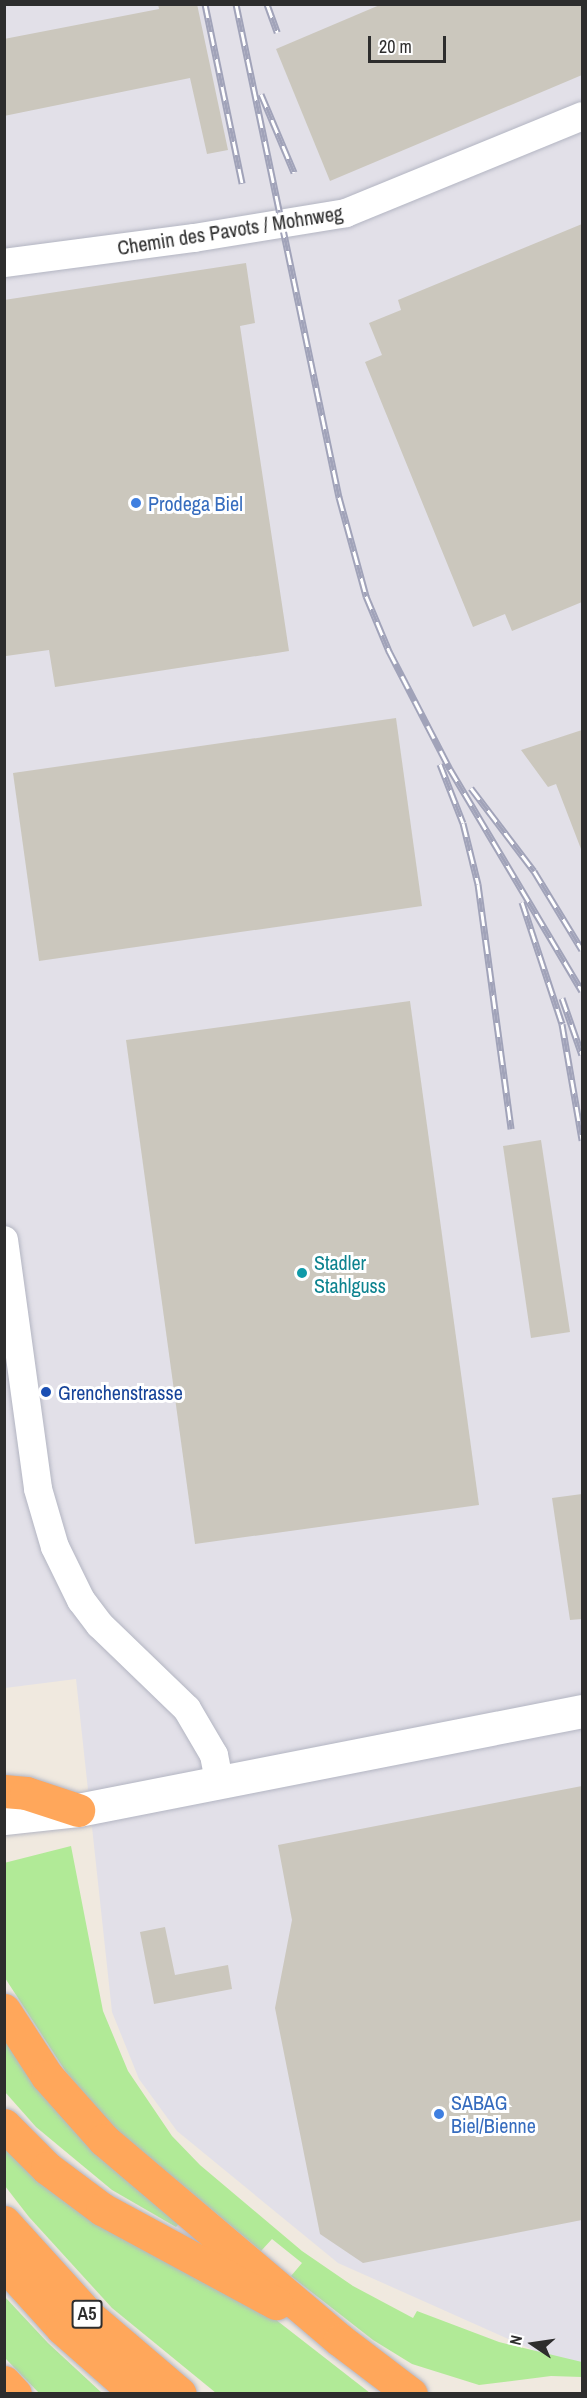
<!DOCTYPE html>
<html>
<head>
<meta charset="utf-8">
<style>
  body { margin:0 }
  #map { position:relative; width:587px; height:2398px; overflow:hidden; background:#f0e9df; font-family:"Archivo Narrow",sans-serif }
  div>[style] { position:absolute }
  .industrial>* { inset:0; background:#e2e0e8 }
  .green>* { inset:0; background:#b1ea97 }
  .building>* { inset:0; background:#cbc7bd }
  .roads { filter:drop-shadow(0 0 2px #b3b5c2) drop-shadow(0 0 2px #b3b5c2) }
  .street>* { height:28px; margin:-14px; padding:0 14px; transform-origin:14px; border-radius:14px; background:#fff }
  .secondary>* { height:33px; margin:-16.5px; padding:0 16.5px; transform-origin:16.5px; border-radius:16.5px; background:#fff }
  .highway>* { height:33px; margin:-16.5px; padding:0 16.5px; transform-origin:16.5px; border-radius:16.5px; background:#ffa75b }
  .rail>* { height:7px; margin-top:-3.5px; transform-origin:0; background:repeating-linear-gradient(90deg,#fff 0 14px,#a1a3b9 0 28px); box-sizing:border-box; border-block:2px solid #a1a3b9 }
  .dots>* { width:16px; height:16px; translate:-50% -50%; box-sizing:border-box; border:3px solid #fff; border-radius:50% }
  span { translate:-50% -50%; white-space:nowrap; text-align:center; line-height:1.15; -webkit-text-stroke:6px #fff; paint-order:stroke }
  .shield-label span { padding:2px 4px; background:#fff; border:2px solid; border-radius:4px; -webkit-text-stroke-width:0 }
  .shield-label { font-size:18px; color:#2d2d2d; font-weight:700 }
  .street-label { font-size:20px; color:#2d2d2d }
  .shop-label { font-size:20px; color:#366cbe }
  .left { translate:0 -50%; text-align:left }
  .culture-label { font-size:20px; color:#0d838f }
  .transit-label { font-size:20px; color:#164399 }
  .frame { position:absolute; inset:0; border:6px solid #2d2d2d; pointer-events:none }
  .north { position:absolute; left:503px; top:2314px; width:60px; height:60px; -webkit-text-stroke:4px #fff; paint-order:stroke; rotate:283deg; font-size:16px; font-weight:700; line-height:24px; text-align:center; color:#2d2d2d }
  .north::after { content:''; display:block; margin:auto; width:21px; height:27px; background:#2d2d2d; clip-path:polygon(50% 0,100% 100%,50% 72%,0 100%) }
  .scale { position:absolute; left:368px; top:36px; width:78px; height:27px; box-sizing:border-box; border:3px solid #2d2d2d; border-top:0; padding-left:8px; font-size:18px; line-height:21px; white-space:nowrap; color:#2d2d2d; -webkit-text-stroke:4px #fff; paint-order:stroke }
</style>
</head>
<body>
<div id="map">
  <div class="industrial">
    <i style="clip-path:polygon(4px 5px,582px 5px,582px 2363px,540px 2353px,338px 2263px,177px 2131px,139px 2079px,112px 2012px,76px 1679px,5px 1688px)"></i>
  </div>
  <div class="green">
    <i style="clip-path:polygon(71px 1846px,103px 2011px,128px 2071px,172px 2136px,200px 2165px,302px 2251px,353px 2286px,413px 2318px,417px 2311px,499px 2342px,582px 2362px,582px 2377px,551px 2376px,479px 2385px,412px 2364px,373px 2340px,291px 2276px,302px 2263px,272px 2239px,261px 2251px,112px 2126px,66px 2072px,5px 1978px,4px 1863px)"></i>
    <i style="clip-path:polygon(4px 2040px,180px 2222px,176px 2227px,112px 2190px,36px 2127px,5px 2092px)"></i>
    <i style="clip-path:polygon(4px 2138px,257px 2305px,370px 2393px,216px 2393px,112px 2308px,29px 2217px,5px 2186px)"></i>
    <i style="clip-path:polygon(5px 2297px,48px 2343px,102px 2393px,39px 2393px,5px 2358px)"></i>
  </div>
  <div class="building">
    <i style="clip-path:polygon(158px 4px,197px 4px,228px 150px,207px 154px,190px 78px,4px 116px,4px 39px,159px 9px)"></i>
    <i style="clip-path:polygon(382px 4px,582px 4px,582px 75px,330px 181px,276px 49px)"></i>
    <i style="clip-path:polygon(582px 224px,582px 602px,512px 631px,505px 614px,473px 627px,365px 362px,382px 355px,369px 323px,401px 310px,398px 300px)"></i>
    <i style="clip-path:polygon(246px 263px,255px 323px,240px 326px,289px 651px,55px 687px,49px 650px,6px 656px,4px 643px,4px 300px)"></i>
    <i style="clip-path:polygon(396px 718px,422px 906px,39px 961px,13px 773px)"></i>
    <i style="clip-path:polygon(582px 730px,582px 848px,581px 849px,556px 784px,548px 787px,521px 750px)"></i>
    <i style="clip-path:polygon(410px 1001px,479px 1505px,195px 1544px,126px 1040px)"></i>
    <i style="clip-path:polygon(541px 1140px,570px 1332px,531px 1338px,503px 1146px)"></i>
    <i style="clip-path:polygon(582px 1494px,582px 1619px,570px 1620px,552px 1498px)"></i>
    <i style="clip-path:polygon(582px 1786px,582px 2220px,363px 2263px,320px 2234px,275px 2008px,292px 1920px,278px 1845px)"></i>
    <i style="clip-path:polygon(165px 1927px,175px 1975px,228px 1965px,232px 1989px,154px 2004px,140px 1932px)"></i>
  </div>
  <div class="roads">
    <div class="street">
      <i style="left:4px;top:263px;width:192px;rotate:-7.5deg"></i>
      <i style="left:194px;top:238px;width:154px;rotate:-9.3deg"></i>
      <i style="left:346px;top:213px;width:255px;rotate:-22.3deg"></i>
      <i style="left:4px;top:1240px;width:251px;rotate:82.2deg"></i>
      <i style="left:38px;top:1489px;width:60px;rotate:73.7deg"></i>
      <i style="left:55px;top:1547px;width:59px;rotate:63.9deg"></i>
      <i style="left:81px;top:1600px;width:31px;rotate:53deg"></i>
      <i style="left:100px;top:1625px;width:121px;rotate:44deg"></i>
      <i style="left:187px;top:1709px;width:53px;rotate:59.6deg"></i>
      <i style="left:214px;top:1755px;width:26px;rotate:79deg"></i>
    </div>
    <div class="secondary">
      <i style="left:4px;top:1818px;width:74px;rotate:-6.2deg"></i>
      <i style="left:78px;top:1810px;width:514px;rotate:-11.11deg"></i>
    </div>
    <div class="highway">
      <i style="left:4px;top:1791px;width:22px;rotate:5deg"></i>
      <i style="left:26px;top:1793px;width:55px;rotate:18.1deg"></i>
      <i style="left:4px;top:2010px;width:79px;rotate:56.9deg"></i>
      <i style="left:47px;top:2076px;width:86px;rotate:48.3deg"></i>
      <i style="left:104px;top:2140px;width:309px;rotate:40.3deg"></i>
      <i style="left:340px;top:2340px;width:89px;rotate:37.3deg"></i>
      <i style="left:4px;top:2125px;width:61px;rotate:45deg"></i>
      <i style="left:47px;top:2168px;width:69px;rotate:36.7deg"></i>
      <i style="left:102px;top:2209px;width:198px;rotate:28.4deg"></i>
      <i style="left:4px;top:2222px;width:128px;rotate:47.8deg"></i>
      <i style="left:90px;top:2317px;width:118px;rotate:40.5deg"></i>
      <i style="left:4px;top:2264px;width:86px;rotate:47.8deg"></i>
      <i style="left:62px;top:2328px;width:100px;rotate:41.3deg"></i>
      <i style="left:4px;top:2382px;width:16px;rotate:47deg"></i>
    </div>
  </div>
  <div class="rail">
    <i style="left:205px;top:4px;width:183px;rotate:78.3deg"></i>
    <i style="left:236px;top:4px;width:504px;rotate:78.2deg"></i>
    <i style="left:339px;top:497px;width:103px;rotate:74.7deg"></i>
    <i style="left:366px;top:596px;width:60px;rotate:67.3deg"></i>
    <i style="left:389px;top:651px;width:133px;rotate:62.7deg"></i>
    <i style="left:450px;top:769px;width:258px;rotate:59.3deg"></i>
    <i style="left:267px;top:4px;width:30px;rotate:70deg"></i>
    <i style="left:261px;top:94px;width:85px;rotate:67.1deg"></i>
    <i style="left:440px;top:764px;width:63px;rotate:68.7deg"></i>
    <i style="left:463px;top:823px;width:63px;rotate:76.2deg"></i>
    <i style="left:478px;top:884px;width:247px;rotate:82.3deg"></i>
    <i style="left:471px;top:788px;width:104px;rotate:52.8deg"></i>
    <i style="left:534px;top:871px;width:92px;rotate:58.7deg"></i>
    <i style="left:522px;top:902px;width:128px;rotate:71.8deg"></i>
    <i style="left:562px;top:1024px;width:118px;rotate:80.2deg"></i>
    <i style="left:562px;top:998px;width:60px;rotate:70.7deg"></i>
  </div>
  <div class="dots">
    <i style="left:136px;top:503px;background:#3f7fe0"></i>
    <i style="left:302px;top:1273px;background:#0f9aa8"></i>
    <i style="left:46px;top:1392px;background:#1a4fb4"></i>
    <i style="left:439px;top:2114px;background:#3f7fe0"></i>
  </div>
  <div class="shield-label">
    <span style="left:87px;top:2314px">A5</span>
  </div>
  <div class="street-label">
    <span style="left:230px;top:230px;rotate:-9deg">Chemin des Pavots / Mohnweg</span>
  </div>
  <div class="shop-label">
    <span class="left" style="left:148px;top:503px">Prodega Biel</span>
    <span class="left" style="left:451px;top:2114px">SABAG<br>Biel/Bienne</span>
  </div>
  <div class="culture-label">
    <span class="left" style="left:314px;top:1274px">Stadler<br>Stahlguss</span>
  </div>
  <div class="transit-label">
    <span class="left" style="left:58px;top:1392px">Grenchenstrasse</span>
  </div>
  <div class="frame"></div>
  <div class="north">N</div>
  <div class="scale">20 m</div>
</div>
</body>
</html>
